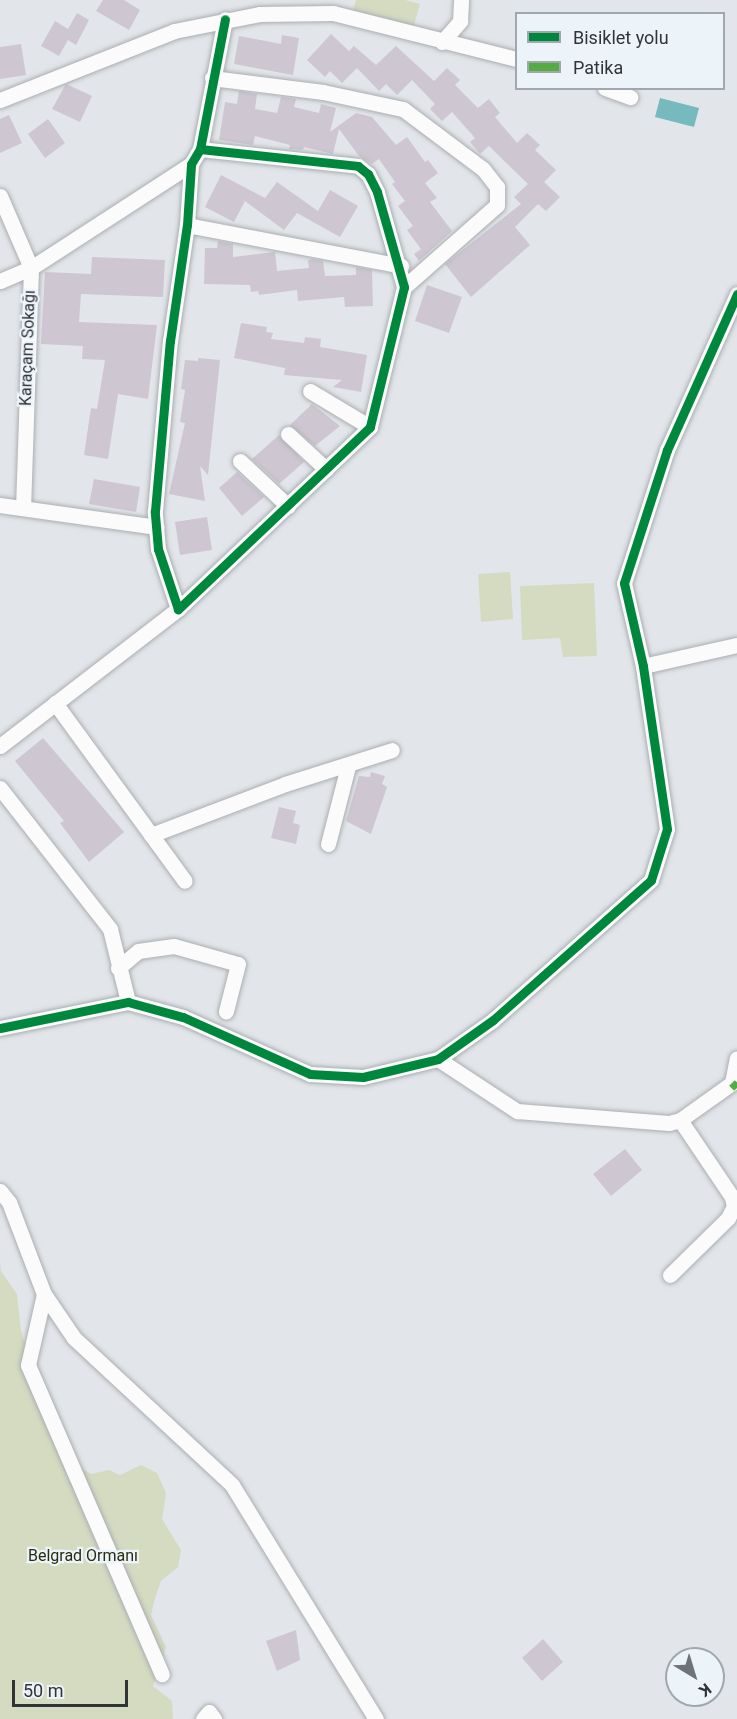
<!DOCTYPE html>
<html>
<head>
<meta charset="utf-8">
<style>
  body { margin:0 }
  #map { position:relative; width:737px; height:1719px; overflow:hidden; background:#e2e6ea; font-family:Roboto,sans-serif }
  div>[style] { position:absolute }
  .green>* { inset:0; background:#d4dbc1 }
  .water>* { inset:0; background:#76babd }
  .building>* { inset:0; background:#cec6d1 }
  .roads { filter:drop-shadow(0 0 2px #abaeb1) drop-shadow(0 0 2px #abaeb1) }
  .minor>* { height:15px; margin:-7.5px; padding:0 7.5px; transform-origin:7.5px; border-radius:7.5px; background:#fbfbfc }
  .quiet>* { height:8px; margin-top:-4px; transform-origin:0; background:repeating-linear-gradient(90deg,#54ac45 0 15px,transparent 0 23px) }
  .cycleway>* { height:9px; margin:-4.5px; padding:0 4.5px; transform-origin:4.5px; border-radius:4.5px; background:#00873e }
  span { translate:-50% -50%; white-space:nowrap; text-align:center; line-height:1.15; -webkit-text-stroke:4.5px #ecf4fa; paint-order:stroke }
  .street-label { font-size:16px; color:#313437 }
  .park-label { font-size:16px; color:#292d0f }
  .legend { position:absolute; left:515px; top:12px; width:210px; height:78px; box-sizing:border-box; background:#ecf4fa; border:2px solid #a1a7ac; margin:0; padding:8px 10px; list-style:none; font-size:18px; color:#313437 }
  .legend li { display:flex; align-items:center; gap:12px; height:30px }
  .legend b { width:30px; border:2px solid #a1a7ac }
  .north { position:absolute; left:665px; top:1647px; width:60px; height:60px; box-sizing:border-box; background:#ecf4fa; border:2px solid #a1a7ac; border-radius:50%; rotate:142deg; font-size:16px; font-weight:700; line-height:24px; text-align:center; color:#313437 }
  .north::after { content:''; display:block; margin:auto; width:21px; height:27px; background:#6f7276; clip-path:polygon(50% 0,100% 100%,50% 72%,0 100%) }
  .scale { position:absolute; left:12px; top:1680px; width:116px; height:27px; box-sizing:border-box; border:3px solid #313437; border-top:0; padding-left:8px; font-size:18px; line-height:21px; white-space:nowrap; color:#313437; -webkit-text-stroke:4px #ecf4fa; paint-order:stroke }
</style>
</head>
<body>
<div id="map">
  <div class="green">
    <i style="clip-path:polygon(356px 0,405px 0,420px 4px,413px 28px,353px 10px)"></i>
    <i style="clip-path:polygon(510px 572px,513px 619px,481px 622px,478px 574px)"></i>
    <i style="clip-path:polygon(594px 583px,597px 656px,563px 657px,560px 638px,522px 640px,520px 586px)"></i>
    <i style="clip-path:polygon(0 1262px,1px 1271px,17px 1294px,21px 1331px,27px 1349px,77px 1466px,91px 1474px,109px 1470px,120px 1475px,141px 1465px,157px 1473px,166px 1493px,162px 1519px,181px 1550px,178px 1567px,161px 1581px,155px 1598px,151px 1615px,166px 1647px,153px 1686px,172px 1701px,173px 1719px,0 1719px)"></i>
  </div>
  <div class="water">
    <i style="clip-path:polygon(660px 98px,699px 108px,694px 127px,655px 117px)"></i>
  </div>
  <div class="building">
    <i style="clip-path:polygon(103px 0,124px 0,140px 10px,129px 30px,96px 11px)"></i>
    <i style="clip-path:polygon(77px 13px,89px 20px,76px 45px,68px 40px,59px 56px,41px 46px,55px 21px,68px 29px)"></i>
    <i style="clip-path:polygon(331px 34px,349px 51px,354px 46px,376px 65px,396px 46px,434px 81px,447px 68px,460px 80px,455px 85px,478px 108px,489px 99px,500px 113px,495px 117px,517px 143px,527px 133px,540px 145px,535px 150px,556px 170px,544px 182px,560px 197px,546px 211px,538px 204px,515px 227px,530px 245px,471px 297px,445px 264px,521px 204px,514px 197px,528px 184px,489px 146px,480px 154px,470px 142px,475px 138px,452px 112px,442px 121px,430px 109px,435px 104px,412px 80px,397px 95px,386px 84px,379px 91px,357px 68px,342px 83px,330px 71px,325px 77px,307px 60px)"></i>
    <i style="clip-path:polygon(282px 35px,299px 38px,293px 75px,234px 64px,239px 36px,281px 44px)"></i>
    <i style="clip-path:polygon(21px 44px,26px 75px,0 79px,0 47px)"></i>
    <i style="clip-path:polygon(66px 84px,92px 96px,80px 122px,52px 109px)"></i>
    <i style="clip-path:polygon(239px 91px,257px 94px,255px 109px,277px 113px,281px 97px,296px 99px,294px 107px,319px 113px,321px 104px,336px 108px,330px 132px,356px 113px,372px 117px,396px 145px,407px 137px,425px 162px,428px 160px,438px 173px,425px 183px,437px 198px,430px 202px,452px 231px,419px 261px,414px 254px,421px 249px,407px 230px,413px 226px,398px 206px,405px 201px,392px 184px,395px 182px,379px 159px,372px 164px,359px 156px,339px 129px,333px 154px,304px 147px,303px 150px,289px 149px,290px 145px,255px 136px,253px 145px,219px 140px,225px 102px,237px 104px)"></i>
    <i style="clip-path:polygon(9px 115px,22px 143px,0 153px,0 119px)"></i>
    <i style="clip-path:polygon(48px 119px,65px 143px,45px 158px,28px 134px)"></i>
    <i style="clip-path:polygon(221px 175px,265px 198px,277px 182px,318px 211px,330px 190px,358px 206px,340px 237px,297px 213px,284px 230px,245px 201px,234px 222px,205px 207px)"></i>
    <i style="clip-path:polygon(218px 241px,233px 244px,233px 257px,275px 252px,277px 271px,309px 268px,308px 260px,313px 259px,323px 261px,325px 276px,356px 275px,356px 267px,372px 270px,373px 306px,345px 307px,344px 297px,298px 301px,297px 290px,259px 295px,258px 291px,251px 292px,250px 285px,204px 284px,205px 248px,217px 248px)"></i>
    <i style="clip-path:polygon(92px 257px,165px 260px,163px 297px,81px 294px,79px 322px,157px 325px,148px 399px,118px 394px,108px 459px,84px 455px,91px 408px,97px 409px,105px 360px,82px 359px,83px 346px,41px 344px,45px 272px,91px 274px)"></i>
    <i style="clip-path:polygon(427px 285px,462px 297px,449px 333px,415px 321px)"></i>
    <i style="clip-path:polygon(241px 323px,267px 327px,266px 332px,273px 333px,271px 339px,304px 343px,305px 337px,321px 339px,320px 347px,367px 355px,361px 392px,333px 387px,342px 380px,284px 375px,285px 368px,234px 358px)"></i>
    <i style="clip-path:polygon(198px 358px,220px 360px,208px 475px,200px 466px,205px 501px,169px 494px,185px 423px,180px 422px,185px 390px,181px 389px,185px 360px,198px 361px)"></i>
    <i style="clip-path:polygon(312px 404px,340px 426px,315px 446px,290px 425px)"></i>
    <i style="clip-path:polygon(279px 435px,304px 462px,279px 484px,252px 459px)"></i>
    <i style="clip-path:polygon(237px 472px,264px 497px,242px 516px,219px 488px)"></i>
    <i style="clip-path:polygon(94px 479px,140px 487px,136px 512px,89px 504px)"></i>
    <i style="clip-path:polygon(207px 517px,212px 550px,180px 555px,175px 522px)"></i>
    <i style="clip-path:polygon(43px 738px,124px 832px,89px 862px,60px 823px,64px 821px,15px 761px)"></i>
    <i style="clip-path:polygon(371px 772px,385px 776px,382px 784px,387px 787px,371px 834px,346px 821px,359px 776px,370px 777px)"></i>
    <i style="clip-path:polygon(279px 807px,296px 811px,293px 823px,300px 825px,296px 844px,271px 838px)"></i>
    <i style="clip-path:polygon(625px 1149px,642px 1170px,611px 1196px,593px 1174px)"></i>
    <i style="clip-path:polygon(296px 1630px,300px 1660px,277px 1671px,266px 1641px)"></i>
    <i style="clip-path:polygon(543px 1639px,563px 1662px,542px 1681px,522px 1658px)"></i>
  </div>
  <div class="roads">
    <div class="minor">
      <i style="left:442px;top:42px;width:28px;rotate:-49deg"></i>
      <i style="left:460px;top:21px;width:21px;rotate:-87deg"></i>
      <i style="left:212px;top:78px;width:112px;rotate:7.2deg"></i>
      <i style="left:323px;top:92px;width:82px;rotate:12deg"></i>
      <i style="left:403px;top:109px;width:100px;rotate:36.9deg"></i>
      <i style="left:483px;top:169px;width:23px;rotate:52deg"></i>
      <i style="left:497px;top:187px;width:18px;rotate:90deg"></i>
      <i style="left:497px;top:205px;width:124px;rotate:138.6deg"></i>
      <i style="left:605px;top:88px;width:27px;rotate:20deg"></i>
      <i style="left:0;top:100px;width:187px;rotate:-21.6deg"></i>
      <i style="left:174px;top:31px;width:88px;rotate:-11.2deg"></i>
      <i style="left:260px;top:14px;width:73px;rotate:-0.8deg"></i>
      <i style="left:333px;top:13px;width:189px;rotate:14.1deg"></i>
      <i style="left:200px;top:149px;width:159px;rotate:6.1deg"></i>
      <i style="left:358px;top:166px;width:13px;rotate:39deg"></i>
      <i style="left:368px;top:174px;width:20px;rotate:63deg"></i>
      <i style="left:377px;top:192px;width:99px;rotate:74.1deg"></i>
      <i style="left:404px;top:287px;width:144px;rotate:103.7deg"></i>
      <i style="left:370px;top:427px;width:265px;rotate:136.5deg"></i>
      <i style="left:178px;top:609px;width:63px;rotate:-108.4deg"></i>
      <i style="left:158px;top:549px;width:38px;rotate:-95deg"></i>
      <i style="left:155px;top:511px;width:171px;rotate:-85deg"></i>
      <i style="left:170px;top:341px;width:117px;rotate:-81.7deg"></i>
      <i style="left:187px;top:225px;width:61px;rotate:-86.2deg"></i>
      <i style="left:191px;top:164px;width:17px;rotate:-59deg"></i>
      <i style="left:200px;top:149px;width:132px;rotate:-79.1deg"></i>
      <i style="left:0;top:196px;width:78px;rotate:66.7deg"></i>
      <i style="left:31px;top:268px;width:239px;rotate:91.9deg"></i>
      <i style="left:187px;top:225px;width:218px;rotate:10.8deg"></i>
      <i style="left:0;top:281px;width:34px;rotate:-23deg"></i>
      <i style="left:31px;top:268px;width:191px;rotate:-33deg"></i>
      <i style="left:310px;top:391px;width:70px;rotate:31deg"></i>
      <i style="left:288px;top:434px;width:52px;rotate:42.6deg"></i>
      <i style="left:240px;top:461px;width:66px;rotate:43.2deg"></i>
      <i style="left:0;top:505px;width:158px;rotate:8deg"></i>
      <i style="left:643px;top:666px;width:96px;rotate:-12.6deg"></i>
      <i style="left:55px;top:703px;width:220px;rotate:53.9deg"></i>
      <i style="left:0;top:746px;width:225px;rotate:-37.6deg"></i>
      <i style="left:0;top:788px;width:179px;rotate:52deg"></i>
      <i style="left:110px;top:929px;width:75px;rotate:76.1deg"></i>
      <i style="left:151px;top:835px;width:143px;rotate:-20.8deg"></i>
      <i style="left:285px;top:784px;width:112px;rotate:-17.6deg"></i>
      <i style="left:328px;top:844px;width:81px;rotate:-75.6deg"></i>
      <i style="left:118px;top:968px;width:26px;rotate:-40deg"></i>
      <i style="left:138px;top:951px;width:36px;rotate:-8deg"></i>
      <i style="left:174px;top:946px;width:66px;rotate:15.7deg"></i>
      <i style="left:238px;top:964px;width:49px;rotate:104.3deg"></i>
      <i style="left:0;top:1028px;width:131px;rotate:-11.5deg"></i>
      <i style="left:128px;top:1002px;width:57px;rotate:15.3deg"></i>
      <i style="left:183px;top:1017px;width:139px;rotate:24.2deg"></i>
      <i style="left:310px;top:1074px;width:53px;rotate:3.2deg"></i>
      <i style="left:363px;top:1077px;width:77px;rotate:-13.5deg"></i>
      <i style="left:438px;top:1059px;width:67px;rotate:-35.3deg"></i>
      <i style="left:493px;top:1020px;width:211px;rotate:-41.5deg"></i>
      <i style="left:651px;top:880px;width:53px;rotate:-72.6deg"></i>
      <i style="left:667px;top:829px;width:165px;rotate:-98.4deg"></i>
      <i style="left:643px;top:666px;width:85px;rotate:-102.9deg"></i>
      <i style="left:624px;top:583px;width:140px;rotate:-72.1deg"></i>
      <i style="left:667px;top:450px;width:171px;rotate:-65.8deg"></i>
      <i style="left:438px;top:1059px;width:95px;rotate:33.4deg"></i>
      <i style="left:517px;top:1111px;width:152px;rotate:4.5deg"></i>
      <i style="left:669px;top:1123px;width:11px;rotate:-15deg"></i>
      <i style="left:680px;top:1120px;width:64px;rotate:-35.4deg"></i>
      <i style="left:732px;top:1083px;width:25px;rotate:-79deg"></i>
      <i style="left:0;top:1191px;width:14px;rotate:51deg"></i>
      <i style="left:9px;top:1202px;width:98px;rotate:69.2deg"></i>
      <i style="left:44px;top:1294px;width:53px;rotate:55.7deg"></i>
      <i style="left:74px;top:1338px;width:216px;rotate:42.9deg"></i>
      <i style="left:232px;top:1485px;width:275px;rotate:58.4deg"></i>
      <i style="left:670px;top:1275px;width:81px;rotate:-44.5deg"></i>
      <i style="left:728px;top:1218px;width:13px;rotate:-63deg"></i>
      <i style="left:734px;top:1206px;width:9px;rotate:-103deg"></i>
      <i style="left:732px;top:1197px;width:93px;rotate:-124deg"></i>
      <i style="left:44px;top:1294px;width:73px;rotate:102.7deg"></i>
      <i style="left:28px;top:1365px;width:337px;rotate:66.6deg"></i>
      <i style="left:203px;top:1719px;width:9px;rotate:-49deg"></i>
      <i style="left:209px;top:1712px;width:9px;rotate:54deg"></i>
    </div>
  </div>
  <div class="quiet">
    <i style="left:732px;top:1083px;width:7px;rotate:45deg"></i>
  </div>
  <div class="cycleway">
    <i style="left:200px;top:149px;width:159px;rotate:6.1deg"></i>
    <i style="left:358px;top:166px;width:13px;rotate:39deg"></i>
    <i style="left:368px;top:174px;width:20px;rotate:63deg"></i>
    <i style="left:377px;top:192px;width:99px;rotate:74.1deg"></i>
    <i style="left:404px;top:287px;width:144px;rotate:103.7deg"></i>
    <i style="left:370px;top:427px;width:265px;rotate:136.5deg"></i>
    <i style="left:178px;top:609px;width:63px;rotate:-108.4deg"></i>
    <i style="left:158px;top:549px;width:38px;rotate:-95deg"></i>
    <i style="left:155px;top:511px;width:171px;rotate:-85deg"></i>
    <i style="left:170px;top:341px;width:117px;rotate:-81.7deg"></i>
    <i style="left:187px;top:225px;width:61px;rotate:-86.2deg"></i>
    <i style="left:191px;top:164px;width:17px;rotate:-59deg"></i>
    <i style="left:200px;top:149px;width:132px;rotate:-79.1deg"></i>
    <i style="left:0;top:1028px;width:131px;rotate:-11.5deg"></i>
    <i style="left:128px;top:1002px;width:57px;rotate:15.3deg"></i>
    <i style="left:183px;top:1017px;width:139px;rotate:24.2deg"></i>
    <i style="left:310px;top:1074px;width:53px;rotate:3.2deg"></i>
    <i style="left:363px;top:1077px;width:77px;rotate:-13.5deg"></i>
    <i style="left:438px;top:1059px;width:67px;rotate:-35.3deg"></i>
    <i style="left:493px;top:1020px;width:211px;rotate:-41.5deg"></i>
    <i style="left:651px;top:880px;width:53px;rotate:-72.6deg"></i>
    <i style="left:667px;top:829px;width:165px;rotate:-98.4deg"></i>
    <i style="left:643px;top:666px;width:85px;rotate:-102.9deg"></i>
    <i style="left:624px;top:583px;width:140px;rotate:-72.1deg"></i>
    <i style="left:667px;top:450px;width:171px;rotate:-65.8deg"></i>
  </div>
  <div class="street-label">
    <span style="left:28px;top:348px;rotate:-88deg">Karaçam Sokağı</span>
  </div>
  <div class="park-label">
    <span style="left:83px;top:1556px">Belgrad Ormanı</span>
  </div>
  <ul class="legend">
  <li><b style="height:8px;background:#00873e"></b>Bisiklet yolu</li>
  <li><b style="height:8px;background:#54ac45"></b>Patika</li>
  </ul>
  <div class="north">K</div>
  <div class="scale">50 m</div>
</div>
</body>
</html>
